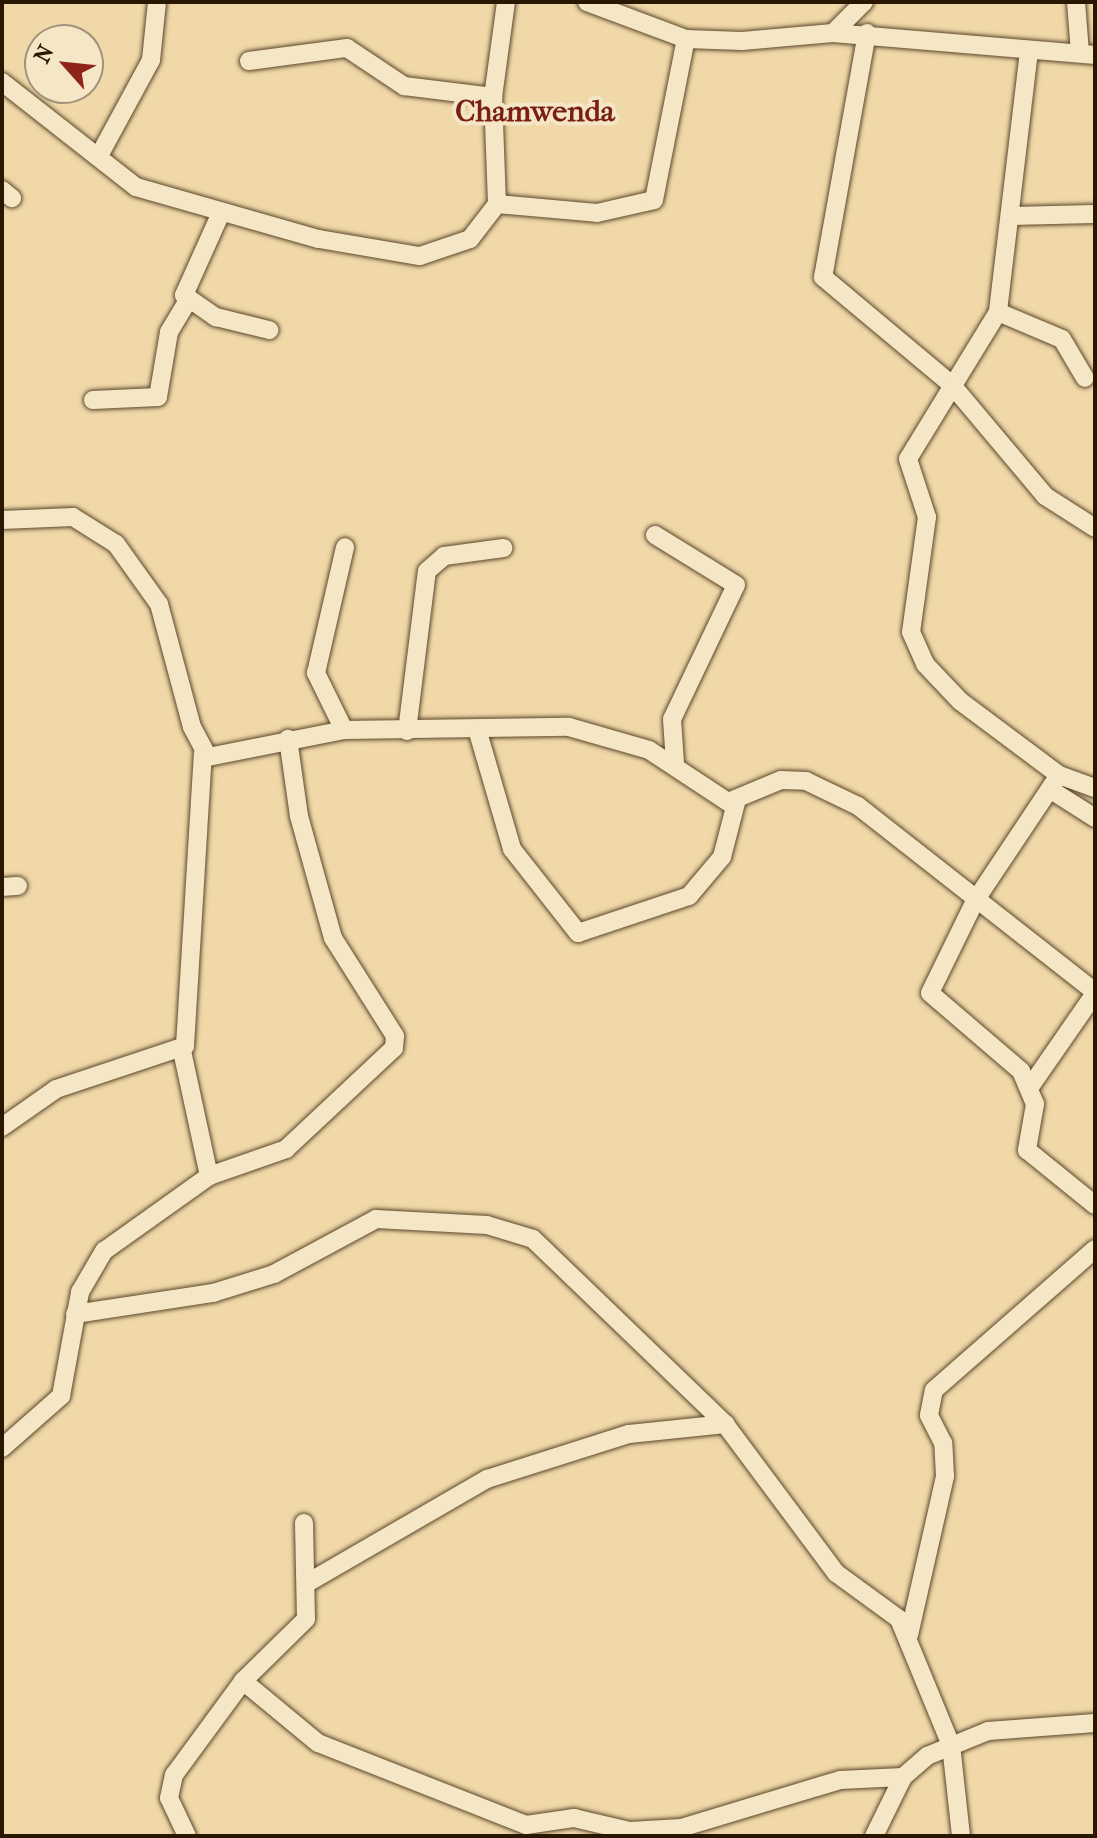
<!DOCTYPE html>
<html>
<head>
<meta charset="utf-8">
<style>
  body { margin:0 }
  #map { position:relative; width:1097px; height:1838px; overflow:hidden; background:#f0d8a8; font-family:"IM FELL French Canon",serif }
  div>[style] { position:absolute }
  .roads { filter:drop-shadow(0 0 2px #5b472c) drop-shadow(0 0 2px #5b472c) }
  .minor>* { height:18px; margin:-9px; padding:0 9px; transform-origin:9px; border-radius:9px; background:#f5e6c6 }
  span { translate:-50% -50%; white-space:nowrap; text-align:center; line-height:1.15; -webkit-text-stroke:8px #f5e6c6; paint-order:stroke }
  .quarter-label { font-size:30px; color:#7a1f14; font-weight:700 }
  .frame { position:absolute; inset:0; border:4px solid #291702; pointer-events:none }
  .north { position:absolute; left:24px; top:24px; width:80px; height:80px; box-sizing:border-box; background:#f5e6c6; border:2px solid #a39378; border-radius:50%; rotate:297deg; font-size:22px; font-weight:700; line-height:32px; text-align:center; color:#291702 }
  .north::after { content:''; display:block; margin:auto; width:28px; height:36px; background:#8f2418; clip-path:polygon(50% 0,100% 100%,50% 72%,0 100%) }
</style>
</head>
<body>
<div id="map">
  <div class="roads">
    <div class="minor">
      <i style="left:587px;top:2px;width:106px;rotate:20.5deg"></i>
      <i style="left:686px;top:39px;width:56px;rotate:2deg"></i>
      <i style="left:742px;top:41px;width:91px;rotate:-5deg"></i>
      <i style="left:833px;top:33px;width:44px;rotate:-45deg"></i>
      <i style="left:1076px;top:2px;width:51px;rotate:85.5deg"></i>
      <i style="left:833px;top:33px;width:263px;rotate:4.8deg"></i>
      <i style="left:867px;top:33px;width:248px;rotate:100.2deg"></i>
      <i style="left:823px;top:277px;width:168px;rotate:39.9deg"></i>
      <i style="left:952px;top:385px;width:145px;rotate:50deg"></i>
      <i style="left:1045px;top:496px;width:59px;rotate:32.6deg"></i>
      <i style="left:1029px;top:51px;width:263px;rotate:96.8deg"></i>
      <i style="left:998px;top:312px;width:172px;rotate:121.5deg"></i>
      <i style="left:908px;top:459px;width:61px;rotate:71.9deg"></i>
      <i style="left:927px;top:517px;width:116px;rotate:97.9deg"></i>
      <i style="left:911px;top:632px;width:35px;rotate:66deg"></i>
      <i style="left:925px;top:664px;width:51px;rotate:46.6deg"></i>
      <i style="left:960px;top:701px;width:124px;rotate:36.8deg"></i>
      <i style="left:1059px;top:775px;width:38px;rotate:20deg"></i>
      <i style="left:249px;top:61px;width:99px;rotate:-7.6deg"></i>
      <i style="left:347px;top:48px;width:69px;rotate:33.7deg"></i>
      <i style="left:404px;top:86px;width:90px;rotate:7deg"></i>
      <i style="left:2px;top:82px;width:170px;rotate:38.1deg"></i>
      <i style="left:136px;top:187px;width:190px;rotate:15.9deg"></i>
      <i style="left:319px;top:239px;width:102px;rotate:9.6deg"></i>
      <i style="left:420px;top:256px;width:53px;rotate:-18.8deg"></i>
      <i style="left:470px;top:239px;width:44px;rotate:-52.4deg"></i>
      <i style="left:497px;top:204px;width:107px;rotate:-92.1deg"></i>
      <i style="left:493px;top:97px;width:96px;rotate:-82.2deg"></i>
      <i style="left:100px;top:154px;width:107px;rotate:-61.5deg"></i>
      <i style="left:151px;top:60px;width:58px;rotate:-84.1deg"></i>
      <i style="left:2px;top:190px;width:13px;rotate:39deg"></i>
      <i style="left:497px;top:204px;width:100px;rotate:5.1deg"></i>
      <i style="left:597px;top:213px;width:58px;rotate:-12.8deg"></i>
      <i style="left:654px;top:200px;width:164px;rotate:-78.8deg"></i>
      <i style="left:220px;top:215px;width:88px;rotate:114.2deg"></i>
      <i style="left:184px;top:295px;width:39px;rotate:35deg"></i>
      <i style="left:216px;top:317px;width:55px;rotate:13.8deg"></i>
      <i style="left:1010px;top:216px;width:85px;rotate:-1.3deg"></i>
      <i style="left:998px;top:312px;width:69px;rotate:22.9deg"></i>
      <i style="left:1062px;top:339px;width:45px;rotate:59.5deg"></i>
      <i style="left:93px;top:400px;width:65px;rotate:-2.6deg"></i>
      <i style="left:158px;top:397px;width:66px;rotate:-80.4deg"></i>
      <i style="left:169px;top:332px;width:35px;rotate:-59deg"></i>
      <i style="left:2px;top:520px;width:71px;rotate:-2.4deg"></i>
      <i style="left:73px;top:517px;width:51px;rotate:32.1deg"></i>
      <i style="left:116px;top:544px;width:74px;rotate:54.4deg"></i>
      <i style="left:159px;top:604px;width:127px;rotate:75deg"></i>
      <i style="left:192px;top:727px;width:34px;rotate:62deg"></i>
      <i style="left:208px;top:757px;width:139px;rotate:-11.2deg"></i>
      <i style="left:344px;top:730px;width:225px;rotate:-0.8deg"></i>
      <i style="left:569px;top:727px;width:83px;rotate:16deg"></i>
      <i style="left:649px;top:750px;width:95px;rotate:33.4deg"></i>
      <i style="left:728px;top:802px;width:57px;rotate:-22.5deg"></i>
      <i style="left:781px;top:780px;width:25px;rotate:2deg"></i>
      <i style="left:806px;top:781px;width:58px;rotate:25.7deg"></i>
      <i style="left:858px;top:806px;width:301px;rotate:38.1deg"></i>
      <i style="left:655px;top:535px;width:95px;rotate:31.7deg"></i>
      <i style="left:736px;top:585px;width:148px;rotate:115.5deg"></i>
      <i style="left:672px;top:719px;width:44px;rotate:86.1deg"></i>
      <i style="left:477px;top:729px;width:125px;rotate:73.7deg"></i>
      <i style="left:512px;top:849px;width:107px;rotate:51.8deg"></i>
      <i style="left:578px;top:933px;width:117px;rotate:-18.4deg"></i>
      <i style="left:689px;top:896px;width:51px;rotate:-49.8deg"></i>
      <i style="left:722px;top:857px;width:56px;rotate:-75.5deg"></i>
      <i style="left:344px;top:730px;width:64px;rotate:-116.2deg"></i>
      <i style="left:316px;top:673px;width:129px;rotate:-77deg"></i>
      <i style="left:407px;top:731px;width:161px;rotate:-82.9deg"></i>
      <i style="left:427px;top:571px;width:23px;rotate:-41deg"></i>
      <i style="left:444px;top:556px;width:60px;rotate:-7.7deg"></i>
      <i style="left:1059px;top:775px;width:151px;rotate:123.7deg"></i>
      <i style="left:975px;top:901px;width:102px;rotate:116.1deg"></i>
      <i style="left:930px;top:993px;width:120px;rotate:40.6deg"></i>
      <i style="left:1021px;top:1071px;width:36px;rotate:67deg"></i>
      <i style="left:1035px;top:1104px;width:47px;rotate:99.9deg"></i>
      <i style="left:1027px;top:1150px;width:87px;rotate:39deg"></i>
      <i style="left:1051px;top:790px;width:52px;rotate:32.5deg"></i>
      <i style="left:2px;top:887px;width:16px;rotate:-4deg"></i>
      <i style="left:182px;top:1051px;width:128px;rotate:77.8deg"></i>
      <i style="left:1030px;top:1087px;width:114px;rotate:-55.3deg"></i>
      <i style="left:2px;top:1127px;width:66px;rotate:-35.1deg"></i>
      <i style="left:56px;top:1089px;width:136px;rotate:-18.4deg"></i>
      <i style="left:185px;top:1046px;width:293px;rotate:-86.5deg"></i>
      <i style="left:75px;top:1314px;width:140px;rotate:-8.7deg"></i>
      <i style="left:213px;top:1293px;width:64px;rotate:-17.3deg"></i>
      <i style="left:274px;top:1274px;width:116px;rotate:-28.3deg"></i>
      <i style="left:376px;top:1219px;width:111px;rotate:3.1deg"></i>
      <i style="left:487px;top:1225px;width:48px;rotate:16.9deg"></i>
      <i style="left:533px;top:1239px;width:267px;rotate:43.9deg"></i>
      <i style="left:725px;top:1424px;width:186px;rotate:53.3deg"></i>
      <i style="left:836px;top:1573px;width:78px;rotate:36.1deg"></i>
      <i style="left:899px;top:1619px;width:136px;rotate:67.6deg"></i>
      <i style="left:951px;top:1745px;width:92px;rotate:83.7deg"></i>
      <i style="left:2px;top:1448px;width:79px;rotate:-41.4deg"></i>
      <i style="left:61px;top:1396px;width:106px;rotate:-79.6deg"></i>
      <i style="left:80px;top:1292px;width:48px;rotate:-59.7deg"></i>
      <i style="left:104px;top:1251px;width:129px;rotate:-35.5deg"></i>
      <i style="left:209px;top:1176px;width:82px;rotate:-19.3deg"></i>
      <i style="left:286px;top:1149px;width:148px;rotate:-43.1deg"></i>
      <i style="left:394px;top:1048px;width:12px;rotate:-85deg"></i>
      <i style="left:395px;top:1036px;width:116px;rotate:-122.3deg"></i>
      <i style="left:333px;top:938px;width:127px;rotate:-105.6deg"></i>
      <i style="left:299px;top:816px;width:78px;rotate:-98.1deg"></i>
      <i style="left:309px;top:1582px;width:206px;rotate:-30.1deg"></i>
      <i style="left:487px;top:1479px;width:149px;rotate:-17.6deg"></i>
      <i style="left:629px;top:1434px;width:97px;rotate:-5.9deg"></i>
      <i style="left:909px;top:1635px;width:163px;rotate:-77.2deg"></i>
      <i style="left:945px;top:1476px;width:33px;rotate:-93deg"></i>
      <i style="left:943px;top:1443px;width:31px;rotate:-117deg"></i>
      <i style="left:929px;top:1415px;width:25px;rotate:-79deg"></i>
      <i style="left:934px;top:1390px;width:214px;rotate:-41.2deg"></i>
      <i style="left:243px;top:1681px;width:97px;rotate:39.6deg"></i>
      <i style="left:318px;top:1743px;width:224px;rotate:21.5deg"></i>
      <i style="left:526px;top:1825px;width:49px;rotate:-8.3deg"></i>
      <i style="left:574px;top:1818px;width:57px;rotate:13.1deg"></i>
      <i style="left:630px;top:1831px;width:51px;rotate:-3.4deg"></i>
      <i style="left:681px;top:1828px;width:166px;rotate:-16.8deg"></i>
      <i style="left:840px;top:1780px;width:63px;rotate:-2.7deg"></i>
      <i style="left:187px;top:1836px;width:42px;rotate:-115.3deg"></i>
      <i style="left:169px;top:1798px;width:24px;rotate:-78deg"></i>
      <i style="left:174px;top:1775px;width:117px;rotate:-53.7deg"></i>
      <i style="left:243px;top:1681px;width:88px;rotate:-44.5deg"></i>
      <i style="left:306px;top:1619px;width:96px;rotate:-91.2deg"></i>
      <i style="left:874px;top:1836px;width:66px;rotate:-63.8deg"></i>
      <i style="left:903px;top:1777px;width:32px;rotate:-41deg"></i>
      <i style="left:927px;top:1756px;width:66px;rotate:-22.3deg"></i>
      <i style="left:988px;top:1731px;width:107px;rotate:-4.3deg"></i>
    </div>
  </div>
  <div class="quarter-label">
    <span style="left:535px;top:112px">Chamwenda</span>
  </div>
  <div class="frame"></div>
  <div class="north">N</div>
</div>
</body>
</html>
